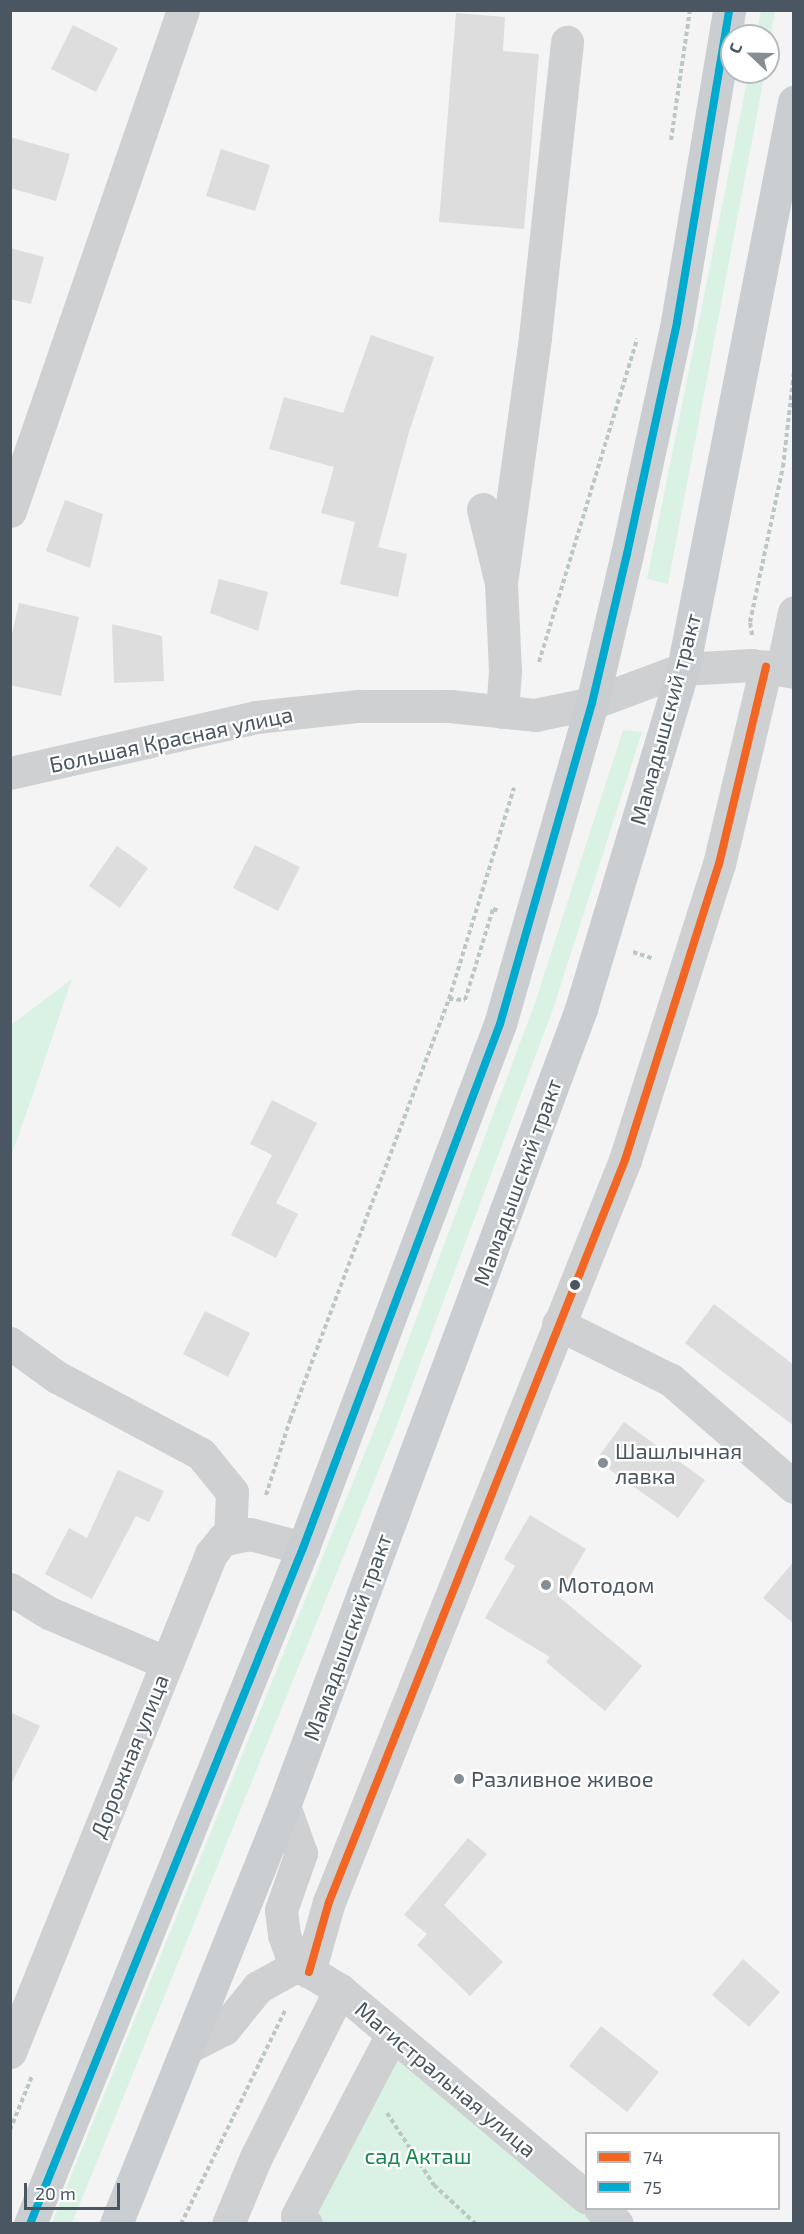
<!DOCTYPE html>
<html>
<head>
<meta charset="utf-8">
<style>
  body { margin:0 }
  #map { position:relative; width:804px; height:2234px; overflow:hidden; background:#f4f4f4; font-family:"Exo 2",sans-serif }
  div>[style] { position:absolute }
  .green>* { inset:0; background:#d9f2e3 }
  .building>* { inset:0; background:#ddddde }
  .path>* { height:4px; margin-top:-2px; transform-origin:0; background:repeating-linear-gradient(90deg,#bcc7c4 0 4.5px,transparent 0 7.5px) }
  .minor>* { height:33px; margin:-16.5px; padding:0 16.5px; transform-origin:16.5px; border-radius:16.5px; background:#ced0d2 }
  .major>* { height:33px; margin:-16.5px; padding:0 16.5px; transform-origin:16.5px; border-radius:16.5px; background:#caced1 }
  .bus-1>* { height:8px; margin:-4px; padding:0 4px; transform-origin:4px; border-radius:4px; background:#f26522 }
  .bus-2>* { height:8px; margin:-4px; padding:0 4px; transform-origin:4px; border-radius:4px; background:#00a9ce }
  .dots>* { width:16px; height:16px; translate:-50% -50%; box-sizing:border-box; border:3px solid #fff; border-radius:50% }
  span { translate:-50% -50%; white-space:nowrap; text-align:center; line-height:1.15; -webkit-text-stroke:4.5px #fff; paint-order:stroke }
  .street-label { font-size:22px; color:#4a5661 }
  .poi-label { font-size:22px; color:#4a5661 }
  .left { translate:0 -50%; text-align:left }
  .park-label { font-size:22px; color:#17864f }
  .frame { position:absolute; inset:0; border:12px solid #4a5661; pointer-events:none }
  .legend { position:absolute; left:585px; top:2132px; width:195px; height:78px; box-sizing:border-box; background:#fff; border:2px solid #b7bbc0; margin:0; padding:8px 10px; list-style:none; font-size:18px; color:#4a5661 }
  .legend li { display:flex; align-items:center; gap:12px; height:30px }
  .legend b { width:30px; border:2px solid #b7bbc0 }
  .north { position:absolute; left:720px; top:24px; width:60px; height:60px; box-sizing:border-box; background:#fff; border:2px solid #b7bbc0; border-radius:50%; rotate:292deg; font-size:16px; font-weight:700; line-height:24px; text-align:center; color:#4a5661 }
  .north::after { content:''; display:block; margin:auto; width:21px; height:27px; background:#868d94; clip-path:polygon(50% 0,100% 100%,50% 72%,0 100%) }
  .scale { position:absolute; left:24px; top:2183px; width:96px; height:27px; box-sizing:border-box; border:3px solid #4a5661; border-top:0; padding-left:8px; font-size:18px; line-height:21px; white-space:nowrap; color:#4a5661; -webkit-text-stroke:4px #fff; paint-order:stroke }
</style>
</head>
<body>
<div id="map">
  <div class="green">
    <i style="clip-path:polygon(761px 11px,775px 11px,768px 52px,768px 36px,756px 36px)"></i>
    <i style="clip-path:polygon(749px 72px,765px 72px,668px 584px,647px 579px)"></i>
    <i style="clip-path:polygon(623px 730px,642px 732px,553px 1009px,397px 1425px,72px 2223px,52px 2223px,379px 1418px,535px 1003px)"></i>
    <i style="clip-path:polygon(72px 979px,32px 1097px,11px 1156px,11px 1025px)"></i>
    <i style="clip-path:polygon(398px 2050px,601px 2223px,319px 2224px,310px 2216px)"></i>
  </div>
  <div class="building">
    <i style="clip-path:polygon(456px 13px,505px 17px,503px 51px,539px 54px,524px 229px,439px 222px)"></i>
    <i style="clip-path:polygon(73px 25px,118px 48px,96px 92px,51px 69px)"></i>
    <i style="clip-path:polygon(10px 137px,70px 154px,56px 201px,10px 188px)"></i>
    <i style="clip-path:polygon(221px 149px,270px 165px,255px 211px,206px 196px)"></i>
    <i style="clip-path:polygon(10px 248px,44px 257px,31px 304px,10px 299px)"></i>
    <i style="clip-path:polygon(371px 335px,434px 357px,409px 432px,378px 547px,407px 554px,398px 597px,340px 584px,355px 522px,321px 513px,334px 467px,269px 449px,284px 397px,343px 413px)"></i>
    <i style="clip-path:polygon(65px 500px,103px 514px,90px 568px,46px 551px)"></i>
    <i style="clip-path:polygon(219px 579px,268px 592px,258px 631px,210px 613px)"></i>
    <i style="clip-path:polygon(19px 603px,79px 617px,61px 696px,10px 685px,10px 643px)"></i>
    <i style="clip-path:polygon(112px 624px,162px 636px,164px 681px,114px 683px)"></i>
    <i style="clip-path:polygon(255px 845px,300px 867px,278px 911px,233px 888px)"></i>
    <i style="clip-path:polygon(117px 846px,148px 868px,120px 908px,89px 886px)"></i>
    <i style="clip-path:polygon(272px 1100px,317px 1123px,276px 1203px,298px 1214px,276px 1258px,231px 1235px,272px 1155px,250px 1144px)"></i>
    <i style="clip-path:polygon(714px 1304px,794px 1365px,794px 1426px,685px 1343px)"></i>
    <i style="clip-path:polygon(205px 1311px,250px 1333px,228px 1377px,183px 1354px)"></i>
    <i style="clip-path:polygon(624px 1422px,705px 1480px,678px 1518px,596px 1460px)"></i>
    <i style="clip-path:polygon(118px 1470px,164px 1491px,149px 1522px,136px 1516px,92px 1599px,45px 1574px,69px 1528px,87px 1538px)"></i>
    <i style="clip-path:polygon(530px 1515px,586px 1549px,558px 1596px,642px 1666px,605px 1711px,546px 1662px,550px 1657px,485px 1618px,515px 1566px,504px 1559px)"></i>
    <i style="clip-path:polygon(794px 1561px,794px 1624px,763px 1598px)"></i>
    <i style="clip-path:polygon(10px 1712px,40px 1726px,10px 1786px)"></i>
    <i style="clip-path:polygon(468px 1838px,487px 1854px,444px 1905px,503px 1962px,470px 1996px,417px 1945px,427px 1934px,404px 1915px)"></i>
    <i style="clip-path:polygon(743px 1959px,780px 1992px,749px 2027px,712px 1995px)"></i>
    <i style="clip-path:polygon(601px 2026px,659px 2072px,627px 2112px,569px 2066px)"></i>
  </div>
  <div class="path">
    <i style="left:671px;top:140px;width:131px;rotate:-81.7deg"></i>
    <i style="left:752px;top:635px;width:13px;rotate:-99deg"></i>
    <i style="left:750px;top:622px;width:158px;rotate:-78deg"></i>
    <i style="left:783px;top:467px;width:98px;rotate:-83.5deg"></i>
    <i style="left:539px;top:662px;width:338px;rotate:-73.1deg"></i>
    <i style="left:633px;top:952px;width:22px;rotate:18deg"></i>
    <i style="left:449px;top:999px;width:16px;rotate:4deg"></i>
    <i style="left:465px;top:1000px;width:95px;rotate:-72.9deg"></i>
    <i style="left:493px;top:909px;width:6px;rotate:18deg"></i>
    <i style="left:266px;top:1495px;width:79px;rotate:-72.3deg"></i>
    <i style="left:290px;top:1420px;width:450px;rotate:-69.3deg"></i>
    <i style="left:449px;top:999px;width:221px;rotate:-72.9deg"></i>
    <i style="left:387px;top:2113px;width:86px;rotate:56.9deg"></i>
    <i style="left:434px;top:2185px;width:57px;rotate:42.9deg"></i>
    <i style="left:10px;top:2130px;width:58px;rotate:-67.8deg"></i>
    <i style="left:181px;top:2224px;width:237px;rotate:-64deg"></i>
  </div>
  <div class="minor">
    <i style="left:483px;top:509px;width:76px;rotate:76.3deg"></i>
    <i style="left:501px;top:583px;width:88px;rotate:87.4deg"></i>
    <i style="left:505px;top:671px;width:41px;rotate:94.2deg"></i>
    <i style="left:10px;top:511px;width:530px;rotate:-70.95deg"></i>
    <i style="left:501px;top:583px;width:248px;rotate:-82.1deg"></i>
    <i style="left:535px;top:337px;width:297px;rotate:-83.8deg"></i>
    <i style="left:782px;top:669px;width:58px;rotate:-78.1deg"></i>
    <i style="left:10px;top:773px;width:252px;rotate:-12.8deg"></i>
    <i style="left:256px;top:717px;width:103px;rotate:-6.2deg"></i>
    <i style="left:358px;top:706px;width:92px"></i>
    <i style="left:450px;top:706px;width:85px;rotate:6deg"></i>
    <i style="left:535px;top:715px;width:58px;rotate:-11.9deg"></i>
    <i style="left:592px;top:703px;width:97px;rotate:-20.5deg"></i>
    <i style="left:683px;top:669px;width:69px;rotate:-3.3deg"></i>
    <i style="left:752px;top:665px;width:43px;rotate:9.5deg"></i>
    <i style="left:558px;top:1324px;width:126px;rotate:26.4deg"></i>
    <i style="left:671px;top:1380px;width:163px;rotate:41deg"></i>
    <i style="left:10px;top:1343px;width:58px;rotate:35.9deg"></i>
    <i style="left:57px;top:1377px;width:163px;rotate:28.1deg"></i>
    <i style="left:201px;top:1454px;width:49px;rotate:50.8deg"></i>
    <i style="left:232px;top:1492px;width:46px;rotate:92.5deg"></i>
    <i style="left:10px;top:1589px;width:46px;rotate:31.6deg"></i>
    <i style="left:49px;top:1613px;width:128px;rotate:23deg"></i>
    <i style="left:284px;top:1806px;width:50px;rotate:70.1deg"></i>
    <i style="left:301px;top:1853px;width:60px;rotate:109.3deg"></i>
    <i style="left:281px;top:1910px;width:25px;rotate:83deg"></i>
    <i style="left:284px;top:1935px;width:29px;rotate:70deg"></i>
    <i style="left:294px;top:1962px;width:54px;rotate:31.3deg"></i>
    <i style="left:340px;top:1990px;width:322px;rotate:40.1deg"></i>
    <i style="left:309px;top:1972px;width:73px;rotate:-74.1deg"></i>
    <i style="left:329px;top:1902px;width:799px;rotate:-68.25deg"></i>
    <i style="left:625px;top:1160px;width:311px;rotate:-72.4deg"></i>
    <i style="left:719px;top:864px;width:203px;rotate:-76.6deg"></i>
    <i style="left:190px;top:2046px;width:38px;rotate:-27deg"></i>
    <i style="left:224px;top:2029px;width:54px;rotate:-51deg"></i>
    <i style="left:258px;top:1987px;width:39px;rotate:-29deg"></i>
    <i style="left:292px;top:1968px;width:9px"></i>
    <i style="left:10px;top:2052px;width:537px;rotate:-68.02deg"></i>
    <i style="left:211px;top:1554px;width:19px;rotate:-51deg"></i>
    <i style="left:223px;top:1539px;width:27px;rotate:-10deg"></i>
    <i style="left:250px;top:1534px;width:55px;rotate:14.8deg"></i>
    <i style="left:600px;top:2208px;width:23px;rotate:43deg"></i>
    <i style="left:228px;top:2224px;width:73px;rotate:-67.3deg"></i>
    <i style="left:256px;top:2157px;width:187px;rotate:-63.3deg"></i>
    <i style="left:306px;top:2224px;width:12px;rotate:-138deg"></i>
    <i style="left:297px;top:2216px;width:205px;rotate:-62.4deg"></i>
  </div>
  <div class="major">
    <i style="left:30px;top:2224px;width:729px;rotate:-68.01deg"></i>
    <i style="left:303px;top:1548px;width:560px;rotate:-69.4deg"></i>
    <i style="left:500px;top:1024px;width:334px;rotate:-74deg"></i>
    <i style="left:592px;top:703px;width:153px;rotate:-76.8deg"></i>
    <i style="left:627px;top:554px;width:237px;rotate:-77.8deg"></i>
    <i style="left:677px;top:322px;width:316px;rotate:-80.5deg"></i>
    <i style="left:116px;top:2224px;width:450px;rotate:-68.1deg"></i>
    <i style="left:284px;top:1806px;width:851px;rotate:-69.56deg"></i>
    <i style="left:581px;top:1009px;width:355px;rotate:-73.3deg"></i>
    <i style="left:683px;top:669px;width:578px;rotate:-78.92deg"></i>
  </div>
  <div class="bus-1">
    <i style="left:309px;top:1972px;width:73px;rotate:-74.1deg"></i>
    <i style="left:329px;top:1902px;width:799px;rotate:-68.25deg"></i>
    <i style="left:625px;top:1160px;width:311px;rotate:-72.4deg"></i>
    <i style="left:719px;top:864px;width:203px;rotate:-76.6deg"></i>
  </div>
  <div class="bus-2">
    <i style="left:30px;top:2224px;width:729px;rotate:-68.01deg"></i>
    <i style="left:303px;top:1548px;width:560px;rotate:-69.4deg"></i>
    <i style="left:500px;top:1024px;width:334px;rotate:-74deg"></i>
    <i style="left:592px;top:703px;width:153px;rotate:-76.8deg"></i>
    <i style="left:627px;top:554px;width:237px;rotate:-77.8deg"></i>
    <i style="left:677px;top:322px;width:316px;rotate:-80.5deg"></i>
  </div>
  <div class="dots">
    <i style="left:575px;top:1285px;background:#4a5661"></i>
    <i style="left:603px;top:1463px;background:#868d94"></i>
    <i style="left:546px;top:1585px;background:#868d94"></i>
    <i style="left:459px;top:1779px;background:#868d94"></i>
  </div>
  <div class="street-label">
    <span style="left:665px;top:719px;rotate:-75deg">Мамадышский тракт</span>
    <span style="left:171px;top:739px;rotate:-12deg">Большая Красная улица</span>
    <span style="left:517px;top:1182px;rotate:-70deg">Мамадышский тракт</span>
    <span style="left:347px;top:1637px;rotate:-70deg">Мамадышский тракт</span>
    <span style="left:129px;top:1756px;rotate:-68deg">Дорожная улица</span>
    <span style="left:446px;top:2079px;rotate:40deg">Магистральная улица</span>
  </div>
  <div class="poi-label">
    <span class="left" style="left:615px;top:1463px">Шашлычная<br>лавка</span>
    <span class="left" style="left:558px;top:1585px">Мотодом</span>
    <span class="left" style="left:471px;top:1779px">Разливное живое</span>
  </div>
  <div class="park-label">
    <span style="left:418px;top:2156px">сад Акташ</span>
  </div>
  <div class="frame"></div>
  <ul class="legend">
  <li><b style="height:8px;background:#f26522"></b>74</li>
  <li><b style="height:8px;background:#00a9ce"></b>75</li>
  </ul>
  <div class="north">С</div>
  <div class="scale">20 m</div>
</div>
</body>
</html>
